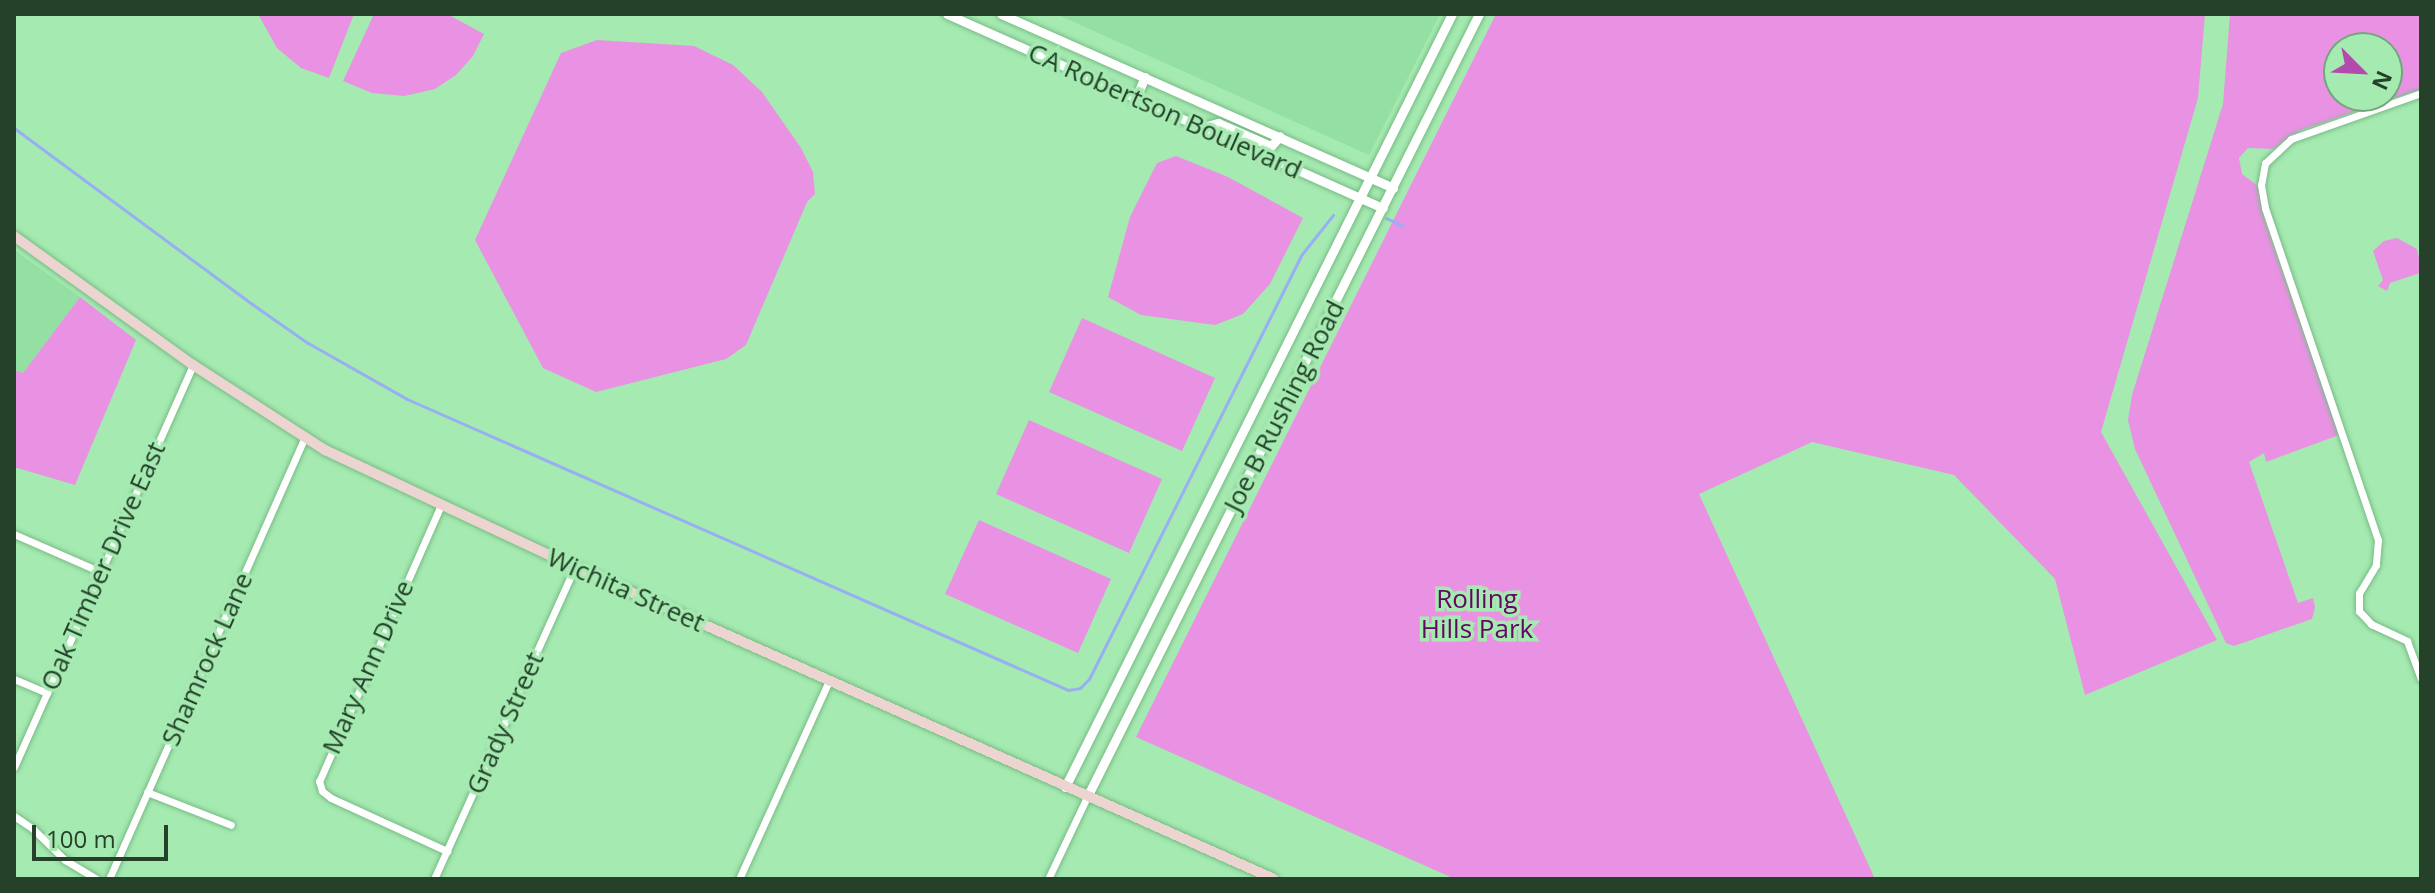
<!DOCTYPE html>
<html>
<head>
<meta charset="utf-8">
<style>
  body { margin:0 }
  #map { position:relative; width:2435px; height:893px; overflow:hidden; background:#a5eab1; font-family:"Open Sans",sans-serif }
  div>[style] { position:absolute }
  .built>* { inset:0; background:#94dfa2 }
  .green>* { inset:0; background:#e992e3 }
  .stream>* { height:3px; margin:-1.5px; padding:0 1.5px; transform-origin:1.5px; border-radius:1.5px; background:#98aff1 }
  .roads { filter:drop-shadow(0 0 2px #78bb85) drop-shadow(0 0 2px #78bb85) }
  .minor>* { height:7px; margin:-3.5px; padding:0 3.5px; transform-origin:3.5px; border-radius:3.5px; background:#fff }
  .tertiary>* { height:9px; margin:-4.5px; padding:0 4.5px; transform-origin:4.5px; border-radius:4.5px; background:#fff }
  .secondary>* { height:10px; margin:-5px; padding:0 5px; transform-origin:5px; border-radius:5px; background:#ecd4d1 }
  span { translate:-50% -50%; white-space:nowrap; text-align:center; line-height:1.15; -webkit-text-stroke:7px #a5eab1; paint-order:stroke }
  .street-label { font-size:26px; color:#25412a }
  .park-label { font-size:26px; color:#640662 }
  .frame { position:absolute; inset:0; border:16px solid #25412a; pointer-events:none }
  .north { position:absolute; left:2323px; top:32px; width:80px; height:80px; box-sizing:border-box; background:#a5eab1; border:2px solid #72a67b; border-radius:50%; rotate:114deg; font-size:22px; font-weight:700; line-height:32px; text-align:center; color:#25412a }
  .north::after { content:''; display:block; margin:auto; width:28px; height:36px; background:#b34bae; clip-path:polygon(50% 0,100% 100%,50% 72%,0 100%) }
  .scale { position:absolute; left:32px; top:825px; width:136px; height:36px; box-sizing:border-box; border:4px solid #25412a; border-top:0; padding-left:10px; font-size:24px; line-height:28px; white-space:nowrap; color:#25412a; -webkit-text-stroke:6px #a5eab1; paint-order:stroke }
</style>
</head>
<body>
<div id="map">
  <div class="built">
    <i style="clip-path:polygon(1056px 14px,1440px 14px,1369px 155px)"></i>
    <i style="clip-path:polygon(14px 250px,80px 297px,23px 373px,14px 370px)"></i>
  </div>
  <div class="green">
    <i style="clip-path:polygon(258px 14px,354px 14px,329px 78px,301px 68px,277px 48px)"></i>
    <i style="clip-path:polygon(374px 14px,447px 14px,484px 34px,473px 56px,456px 75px,435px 89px,404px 96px,372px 93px,343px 81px)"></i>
    <i style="clip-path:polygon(1496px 14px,2205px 14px,2198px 98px,2101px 432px,2217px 640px,2085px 695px,2055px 579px,1954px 475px,1812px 442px,1699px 494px,1875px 879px,1455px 879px,1136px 737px)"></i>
    <i style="clip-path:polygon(evenodd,2230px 14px,2421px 14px,2421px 89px,2301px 130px,2273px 149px,2248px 148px,2239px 158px,2242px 174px,2258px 186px,2266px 223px,2339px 435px,2266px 462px,2264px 453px,2249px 462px,2298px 603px,2313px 598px,2315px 607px,2312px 619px,2234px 646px,2226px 643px,2135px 449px,2128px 420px,2132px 395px,2223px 104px,2230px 14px,2339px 48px,2387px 48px,2387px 96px,2339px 96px,2339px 48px)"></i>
    <i style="clip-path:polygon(597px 40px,694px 46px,733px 65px,762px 92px,801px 148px,813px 172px,815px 194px,807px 202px,746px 345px,726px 359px,596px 392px,543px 368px,475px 240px,561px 53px)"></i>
    <i style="clip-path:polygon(1176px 156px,1228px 177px,1303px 218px,1270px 284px,1243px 314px,1215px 325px,1141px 315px,1108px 297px,1130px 217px,1157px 163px)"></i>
    <i style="clip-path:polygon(2397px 238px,2417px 249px,2421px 268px,2420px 273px,2390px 283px,2387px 291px,2378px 286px,2383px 280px,2373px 251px,2384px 241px)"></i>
    <i style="clip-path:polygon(80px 297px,136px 340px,75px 485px,14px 467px,14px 370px,23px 373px)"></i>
    <i style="clip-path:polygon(1082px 318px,1215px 378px,1182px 451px,1049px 392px)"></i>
    <i style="clip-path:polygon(1029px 420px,1162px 479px,1129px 553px,996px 494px)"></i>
    <i style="clip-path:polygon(979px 520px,1111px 579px,1078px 653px,945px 594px)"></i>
  </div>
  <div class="stream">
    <i style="left:14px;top:128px;width:296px;rotate:36.5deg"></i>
    <i style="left:252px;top:304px;width:68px;rotate:34.9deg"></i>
    <i style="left:308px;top:343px;width:114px;rotate:29.5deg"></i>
    <i style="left:407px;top:399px;width:722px;rotate:23.76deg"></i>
    <i style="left:1068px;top:690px;width:12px;rotate:-9deg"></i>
    <i style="left:1080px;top:688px;width:13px;rotate:-45deg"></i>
    <i style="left:1089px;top:679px;width:475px;rotate:-63.4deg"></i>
    <i style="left:1302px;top:254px;width:50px;rotate:-51.5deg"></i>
    <i style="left:1386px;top:218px;width:17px;rotate:25deg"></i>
  </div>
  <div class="roads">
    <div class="minor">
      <i style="left:2421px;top:93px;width:138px;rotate:160.5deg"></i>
      <i style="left:2291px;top:139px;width:35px;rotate:137deg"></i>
      <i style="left:2265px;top:163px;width:22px;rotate:100deg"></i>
      <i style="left:2261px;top:185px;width:23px;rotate:80deg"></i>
      <i style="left:2265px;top:208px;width:351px;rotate:71.2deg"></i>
      <i style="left:2378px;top:540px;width:25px;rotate:95deg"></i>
      <i style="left:2376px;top:565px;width:33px;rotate:121deg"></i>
      <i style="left:2359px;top:593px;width:18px;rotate:90deg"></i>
      <i style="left:2359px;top:611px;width:18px;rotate:47deg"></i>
      <i style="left:2371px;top:624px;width:40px;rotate:25deg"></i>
      <i style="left:2407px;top:641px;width:40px;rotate:69.8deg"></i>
      <i style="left:441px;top:505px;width:302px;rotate:113.8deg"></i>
      <i style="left:319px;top:781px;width:10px;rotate:73deg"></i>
      <i style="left:322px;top:791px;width:11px;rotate:38deg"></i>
      <i style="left:331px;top:798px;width:128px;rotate:24.6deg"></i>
      <i style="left:14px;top:534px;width:95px;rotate:23.6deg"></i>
      <i style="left:14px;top:679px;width:36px;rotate:23deg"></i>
      <i style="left:14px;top:767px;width:440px;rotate:-66deg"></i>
      <i style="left:147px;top:792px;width:90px;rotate:21.4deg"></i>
      <i style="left:14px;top:816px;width:23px;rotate:34deg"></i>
      <i style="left:33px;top:829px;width:45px;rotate:44.1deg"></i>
      <i style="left:65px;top:860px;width:37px;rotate:31deg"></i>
      <i style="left:109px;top:879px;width:482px;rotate:-66.1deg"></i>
      <i style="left:434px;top:879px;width:342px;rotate:-65.7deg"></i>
      <i style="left:739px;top:879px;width:217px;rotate:-65.6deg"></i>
      <i style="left:1048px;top:879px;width:91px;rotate:-64.6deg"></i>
    </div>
    <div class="tertiary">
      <i style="left:947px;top:14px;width:477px;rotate:24deg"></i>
      <i style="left:1001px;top:14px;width:429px;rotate:23.9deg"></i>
      <i style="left:1135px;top:100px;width:25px;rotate:-67deg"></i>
      <i style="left:1199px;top:128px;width:20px;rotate:-15deg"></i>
      <i style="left:1218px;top:123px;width:58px;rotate:23.5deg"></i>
      <i style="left:1271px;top:146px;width:13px;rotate:-48deg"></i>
      <i style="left:1065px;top:787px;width:864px;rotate:-63.41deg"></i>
      <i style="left:1087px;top:797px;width:876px;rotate:-63.41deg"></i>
    </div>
    <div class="secondary">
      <i style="left:14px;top:236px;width:221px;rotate:35.8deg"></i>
      <i style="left:193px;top:365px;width:157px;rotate:32.8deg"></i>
      <i style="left:325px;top:450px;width:276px;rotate:25.1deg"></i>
      <i style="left:575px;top:567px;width:765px;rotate:24.05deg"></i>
    </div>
  </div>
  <div class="street-label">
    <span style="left:1165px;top:111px;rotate:24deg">CA Robertson Boulevard</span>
    <span style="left:1284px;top:406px;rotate:-63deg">Joe B Rushing Road</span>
    <span style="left:103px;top:566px;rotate:-66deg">Oak Timber Drive East</span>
    <span style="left:626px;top:590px;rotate:24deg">Wichita Street</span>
    <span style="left:207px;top:659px;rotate:-66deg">Shamrock Lane</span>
    <span style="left:368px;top:667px;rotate:-66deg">Mary Ann Drive</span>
    <span style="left:505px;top:723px;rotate:-66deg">Grady Street</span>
  </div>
  <div class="park-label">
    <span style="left:1477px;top:614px">Rolling<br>Hills Park</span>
  </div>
  <div class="frame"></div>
  <div class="north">N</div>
  <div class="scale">100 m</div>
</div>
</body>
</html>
